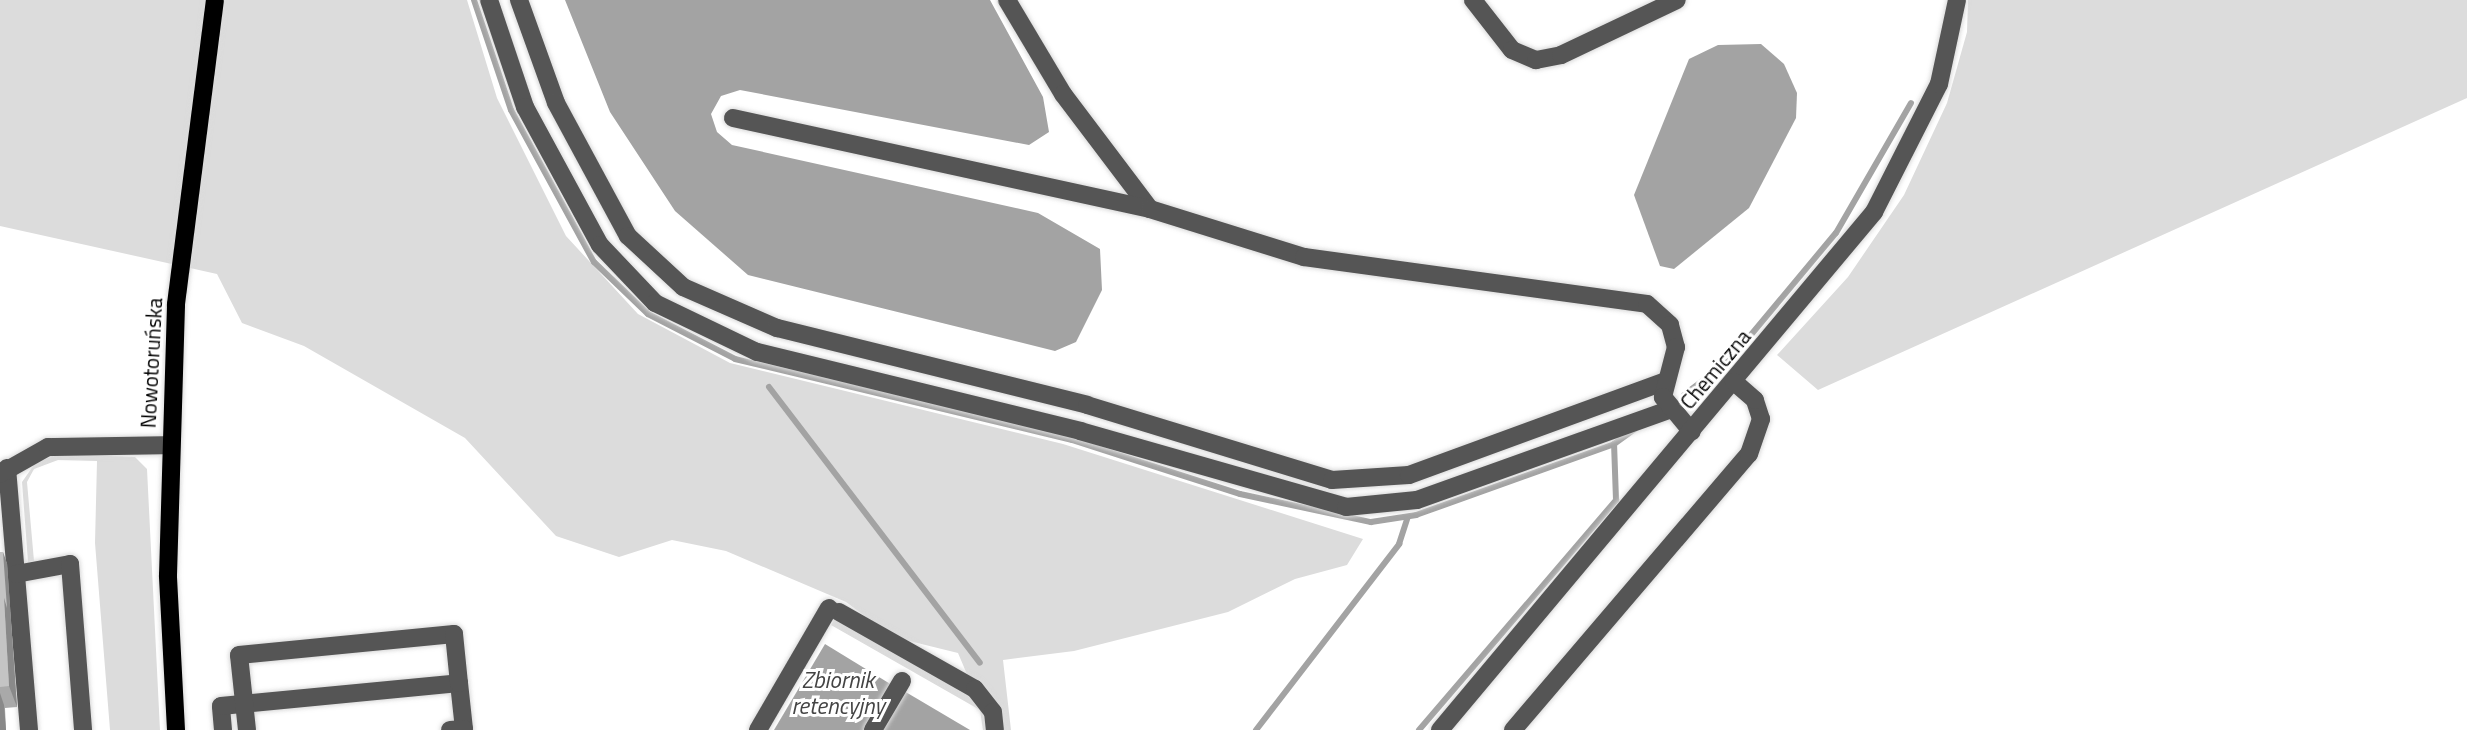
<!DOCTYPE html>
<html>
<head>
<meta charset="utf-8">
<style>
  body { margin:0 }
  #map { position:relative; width:2467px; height:730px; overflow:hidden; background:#fff; font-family:"Titillium Web",sans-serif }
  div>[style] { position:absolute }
  .green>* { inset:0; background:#dcdcdc }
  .water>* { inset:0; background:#a3a3a3 }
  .stream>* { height:6px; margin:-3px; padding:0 3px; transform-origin:3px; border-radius:3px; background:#a3a3a3 }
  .roads { filter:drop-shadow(0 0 2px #dbdbdb) drop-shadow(0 0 2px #dbdbdb) }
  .minor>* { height:18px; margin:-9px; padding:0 9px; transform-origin:9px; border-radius:9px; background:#555 }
  .major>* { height:18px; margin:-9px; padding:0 9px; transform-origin:9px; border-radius:9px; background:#000 }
  .wall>* { inset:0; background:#a9a9a9 }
  .shaded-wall>* { inset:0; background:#898989 }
  .building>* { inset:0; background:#c4c4c4 }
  span { translate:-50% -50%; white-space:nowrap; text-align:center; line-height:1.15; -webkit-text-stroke:6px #fff; paint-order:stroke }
  .street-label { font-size:21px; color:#000 }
  .water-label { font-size:23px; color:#444; font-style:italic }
</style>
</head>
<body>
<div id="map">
  <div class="green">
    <i style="clip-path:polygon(0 0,467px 0,497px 98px,566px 236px,638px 314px,730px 363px,1063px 444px,1363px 539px,1347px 565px,1295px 579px,1228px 612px,1074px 651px,1003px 660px,1011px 730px,983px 730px,980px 710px,831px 625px,837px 616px,969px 679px,958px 653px,893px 637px,846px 602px,726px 551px,672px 540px,619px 557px,556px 536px,465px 438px,304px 346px,242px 323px,217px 274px,0 226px)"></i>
    <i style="clip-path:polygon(1968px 0,2467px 0,2467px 98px,1818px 390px,1777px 355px,1848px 277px,1904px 195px,1947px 103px,1967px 32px)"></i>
    <i style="clip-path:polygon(61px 454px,135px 457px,147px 469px,160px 730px,110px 730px,95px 543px,97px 461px,58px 460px,34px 469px,27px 482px,34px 561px,28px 562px,22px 482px,36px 462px)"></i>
  </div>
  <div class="water">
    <i style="clip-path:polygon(565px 0,990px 0,1043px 97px,1049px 132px,1029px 145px,740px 90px,721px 96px,711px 114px,717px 132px,732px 145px,1038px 213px,1100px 249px,1102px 290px,1076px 342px,1055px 351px,748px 275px,675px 211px,610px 112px)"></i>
    <i style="clip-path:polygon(1761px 44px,1784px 64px,1797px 93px,1796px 118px,1749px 208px,1674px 269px,1660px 266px,1634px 195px,1689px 59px,1718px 45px)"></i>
    <i style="clip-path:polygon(825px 644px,892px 685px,865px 730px,774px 730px)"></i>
    <i style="clip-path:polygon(904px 691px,970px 730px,880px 730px)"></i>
  </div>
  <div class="stream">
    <i style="left:474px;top:0;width:116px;rotate:71.4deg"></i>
    <i style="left:511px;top:110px;width:173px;rotate:61.4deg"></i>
    <i style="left:594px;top:262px;width:75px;rotate:43.9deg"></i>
    <i style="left:648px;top:314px;width:98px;rotate:27.3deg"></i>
    <i style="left:735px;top:359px;width:347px;rotate:13.5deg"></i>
    <i style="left:1072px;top:440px;width:176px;rotate:17.8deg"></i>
    <i style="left:1240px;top:494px;width:134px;rotate:12.1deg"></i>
    <i style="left:1371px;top:522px;width:46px;rotate:-8.8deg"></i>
    <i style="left:1416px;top:515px;width:210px;rotate:-19.7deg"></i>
    <i style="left:1614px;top:444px;width:26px;rotate:-36deg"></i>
    <i style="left:769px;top:387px;width:347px;rotate:52.6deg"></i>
    <i style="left:1684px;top:395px;width:58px;rotate:-37.3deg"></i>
    <i style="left:1730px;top:360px;width:165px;rotate:-50.2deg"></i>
    <i style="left:1836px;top:233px;width:150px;rotate:-60deg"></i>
    <i style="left:1256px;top:730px;width:235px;rotate:-52.4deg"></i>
    <i style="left:1399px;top:544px;width:28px;rotate:-72deg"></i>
    <i style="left:1419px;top:730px;width:303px;rotate:-49.4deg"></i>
    <i style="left:1616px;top:500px;width:56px;rotate:-92deg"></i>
  </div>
  <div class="roads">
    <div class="minor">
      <i style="left:489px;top:0;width:113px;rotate:71.4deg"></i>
      <i style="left:525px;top:107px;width:157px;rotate:61.5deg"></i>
      <i style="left:600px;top:245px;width:80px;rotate:46.5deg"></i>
      <i style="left:655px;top:303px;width:113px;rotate:25.7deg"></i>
      <i style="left:757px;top:352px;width:333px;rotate:13.7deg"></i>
      <i style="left:1080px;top:431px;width:277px;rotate:15.9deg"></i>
      <i style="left:1346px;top:507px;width:71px;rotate:-5.6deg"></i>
      <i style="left:1417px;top:500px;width:268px;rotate:-19.7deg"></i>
      <i style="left:519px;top:0;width:109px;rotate:70.2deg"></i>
      <i style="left:556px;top:103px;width:151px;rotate:61.6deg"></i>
      <i style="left:628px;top:236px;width:75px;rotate:42.8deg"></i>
      <i style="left:683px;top:287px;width:103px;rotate:23.6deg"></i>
      <i style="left:777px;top:328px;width:319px;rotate:13.9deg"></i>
      <i style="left:1087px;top:405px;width:256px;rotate:17deg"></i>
      <i style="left:1332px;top:480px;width:77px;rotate:-3.7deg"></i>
      <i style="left:1409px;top:475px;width:270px;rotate:-20.1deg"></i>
      <i style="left:1007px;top:0;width:109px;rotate:59.2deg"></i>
      <i style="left:1063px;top:94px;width:144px;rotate:52.9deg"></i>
      <i style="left:1473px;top:0;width:63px;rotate:52deg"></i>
      <i style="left:1512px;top:50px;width:26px;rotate:23deg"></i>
      <i style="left:1536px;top:60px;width:25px;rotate:-11deg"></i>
      <i style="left:1561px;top:55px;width:128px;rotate:-25.4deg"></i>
      <i style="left:733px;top:118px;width:427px;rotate:12.3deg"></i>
      <i style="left:1150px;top:209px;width:161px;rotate:17.3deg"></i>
      <i style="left:1304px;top:257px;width:346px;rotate:7.8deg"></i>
      <i style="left:1647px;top:304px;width:31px;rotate:42deg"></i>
      <i style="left:1670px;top:325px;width:23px;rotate:75deg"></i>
      <i style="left:1676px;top:347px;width:52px;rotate:104.6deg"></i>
      <i style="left:1663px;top:397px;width:45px;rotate:50.4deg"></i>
      <i style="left:7px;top:468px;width:263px;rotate:85.2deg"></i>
      <i style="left:0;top:474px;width:55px;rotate:-29.4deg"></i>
      <i style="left:48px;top:447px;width:121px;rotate:-0.9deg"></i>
      <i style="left:16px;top:574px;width:55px;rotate:-10.5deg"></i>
      <i style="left:70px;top:564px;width:167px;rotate:85.5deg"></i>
      <i style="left:839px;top:612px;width:156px;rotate:29.5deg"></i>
      <i style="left:975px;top:689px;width:29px;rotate:52deg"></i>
      <i style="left:993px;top:712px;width:18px;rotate:84deg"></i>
      <i style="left:223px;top:730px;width:24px;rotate:-95deg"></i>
      <i style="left:221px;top:706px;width:239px;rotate:-5.5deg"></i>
      <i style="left:459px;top:683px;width:46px;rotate:83.8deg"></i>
      <i style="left:464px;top:729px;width:14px;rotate:176deg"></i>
      <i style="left:247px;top:730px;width:75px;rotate:-96.1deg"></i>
      <i style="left:239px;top:655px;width:216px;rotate:-5.6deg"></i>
      <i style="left:454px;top:634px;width:49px;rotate:84.2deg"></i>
      <i style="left:758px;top:730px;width:141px;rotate:-59.8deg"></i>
      <i style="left:873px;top:730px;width:57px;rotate:-59.4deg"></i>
      <i style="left:1440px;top:730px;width:676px;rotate:-50.04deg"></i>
      <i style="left:1874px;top:212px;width:144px;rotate:-63.1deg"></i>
      <i style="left:1939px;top:84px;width:86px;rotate:-77.9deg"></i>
      <i style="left:1513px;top:730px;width:363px;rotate:-49.5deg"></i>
      <i style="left:1749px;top:454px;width:37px;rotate:-71deg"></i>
      <i style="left:1761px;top:419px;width:20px;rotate:-108deg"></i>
      <i style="left:1755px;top:400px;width:28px;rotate:-139deg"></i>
    </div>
    <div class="major">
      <i style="left:176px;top:730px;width:155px;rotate:-93deg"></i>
      <i style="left:168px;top:575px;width:271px;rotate:-88.3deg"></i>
      <i style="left:176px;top:304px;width:306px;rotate:-82.7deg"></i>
    </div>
  </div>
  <div class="wall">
    <i style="clip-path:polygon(0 552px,7px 563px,17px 707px,5px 708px,6px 730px,0 730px)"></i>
  </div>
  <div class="shaded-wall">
    <i style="clip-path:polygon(3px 552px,7px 563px,17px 707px,9px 686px,4px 598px)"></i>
    <i style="clip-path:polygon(0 693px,4px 705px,6px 730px,0 730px)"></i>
  </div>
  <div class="building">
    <i style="clip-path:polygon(0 552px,3px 552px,7px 608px,4px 598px,0 598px)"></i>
    <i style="clip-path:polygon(0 598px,4px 598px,9px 686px,0 687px)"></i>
  </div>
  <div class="street-label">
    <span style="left:151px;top:363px;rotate:-87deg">Nowotoruńska</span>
    <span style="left:1715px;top:369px;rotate:-50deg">Chemiczna</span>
  </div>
  <div class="water-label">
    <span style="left:838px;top:693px">Zbiornik<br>retencyjny</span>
  </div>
</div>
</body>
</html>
